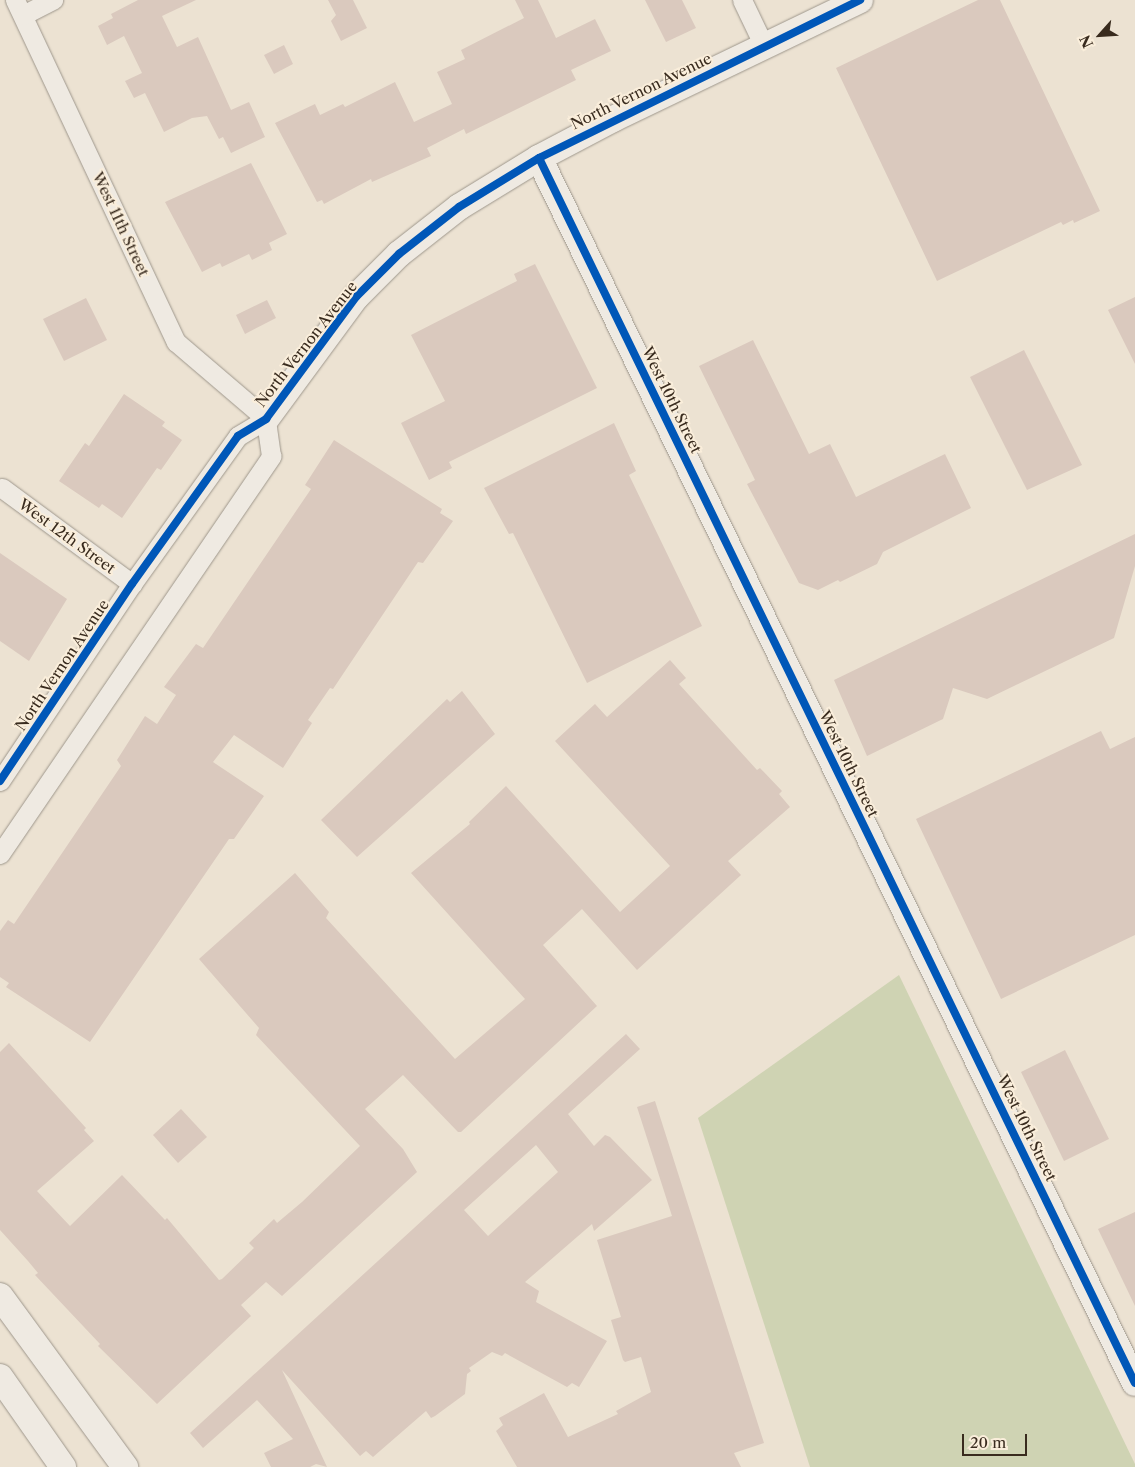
<!DOCTYPE html>
<html>
<head>
<meta charset="utf-8">
<style>
  body { margin:0 }
  #map { position:relative; width:1135px; height:1467px; overflow:hidden; background:#ece2d2; font-family:"Libre Caslon Text",serif }
  div>[style] { position:absolute }
  .green>* { inset:0; background:#cfd3b3 }
  .building>* { inset:0; background:#dac9be }
  .roads { filter:drop-shadow(0 0 1px #9e978c) drop-shadow(0 0 1px #9e978c) }
  .street>* { height:19px; margin:-9.5px; padding:0 9.5px; transform-origin:9.5px; border-radius:9.5px; background:#efeae2 }
  .secondary>* { height:26px; margin:-13px; padding:0 13px; transform-origin:13px; border-radius:13px; background:#efeae2 }
  .cycleway>* { height:8px; margin:-4px; padding:0 4px; transform-origin:4px; border-radius:4px; background:#0057b8 }
  span { translate:-50% -50%; white-space:nowrap; text-align:center; line-height:1.15; -webkit-text-stroke:4px #faeedb; paint-order:stroke }
  .street-label { font-size:15px; color:#392b1e }
  .north { position:absolute; left:1075px; top:10px; width:50px; height:50px; -webkit-text-stroke:4px #faeedb; paint-order:stroke; rotate:244deg; font-size:14px; font-weight:700; line-height:20px; text-align:center; color:#392b1e }
  .north::after { content:''; display:block; margin:auto; width:18px; height:22px; background:#392b1e; clip-path:polygon(50% 0,100% 100%,50% 72%,0 100%) }
  .scale { position:absolute; left:962px; top:1434px; width:65px; height:22px; box-sizing:border-box; border:2px solid #392b1e; border-top:0; padding-left:6px; font-size:15px; line-height:18px; white-space:nowrap; color:#392b1e; -webkit-text-stroke:4px #faeedb; paint-order:stroke }
</style>
</head>
<body>
<div id="map">
  <div class="green">
    <i style="clip-path:polygon(899px 975px,1135px 1464px,1135px 1467px,810px 1467px,698px 1118px)"></i>
  </div>
  <div class="building">
    <i style="clip-path:polygon(138px 0,196px 0,162px 16px,177px 47px,198px 37px,231px 110px,249px 102px,265px 137px,231px 153px,223px 137px,219px 139px,207px 116px,192px 118px,164px 132px,145px 93px,134px 98px,125px 81px,142px 73px,124px 36px,107px 45px,98px 26px,113px 18px,111px 14px)"></i>
    <i style="clip-path:polygon(328px 0,353px 0,367px 28px,341px 41px,331px 21px,336px 15px)"></i>
    <i style="clip-path:polygon(515px 0,538px 0,556px 38px,595px 19px,611px 51px,571px 70px,576px 80px,466px 134px,464px 129px,427px 148px,431px 156px,372px 182px,371px 179px,324px 204px,322px 200px,317px 202px,275px 123px,315px 104px,320px 115px,343px 104px,345px 107px,395px 82px,414px 122px,452px 104px,437px 72px,465px 59px,461px 50px,524px 18px)"></i>
    <i style="clip-path:polygon(645px 0,682px 0,696px 28px,666px 42px)"></i>
    <i style="clip-path:polygon(978px 0,1000px 0,1100px 211px,1074px 223px,1073px 220px,1063px 225px,1061px 222px,937px 281px,836px 68px)"></i>
    <i style="clip-path:polygon(284px 45px,293px 64px,274px 74px,264px 55px)"></i>
    <i style="clip-path:polygon(251px 163px,287px 234px,269px 243px,272px 250px,252px 260px,249px 254px,222px 267px,220px 263px,202px 272px,165px 202px)"></i>
    <i style="clip-path:polygon(535px 264px,597px 388px,449px 462px,452px 468px,429px 480px,401px 423px,445px 401px,411px 335px,517px 281px,514px 274px)"></i>
    <i style="clip-path:polygon(1135px 297px,1135px 364px,1108px 310px)"></i>
    <i style="clip-path:polygon(86px 298px,107px 340px,64px 361px,43px 319px)"></i>
    <i style="clip-path:polygon(267px 300px,276px 318px,245px 334px,236px 315px)"></i>
    <i style="clip-path:polygon(753px 340px,809px 454px,830px 444px,856px 497px,945px 454px,971px 508px,883px 552px,877px 564px,840px 582px,838px 580px,818px 590px,799px 583px,747px 484px,755px 480px,699px 366px)"></i>
    <i style="clip-path:polygon(1024px 350px,1082px 465px,1027px 490px,970px 377px)"></i>
    <i style="clip-path:polygon(124px 394px,165px 422px,162px 426px,182px 440px,161px 470px,157px 468px,122px 518px,102px 504px,99px 508px,59px 481px,85px 443px,89px 446px)"></i>
    <i style="clip-path:polygon(614px 423px,636px 471px,629px 475px,702px 626px,587px 683px,513px 533px,509px 534px,484px 488px)"></i>
    <i style="clip-path:polygon(334px 440px,442px 509px,440px 513px,453px 521px,423px 563px,418px 562px,333px 689px,330px 688px,308px 720px,312px 723px,283px 768px,234px 735px,213px 762px,264px 796px,234px 839px,229px 839px,90px 1042px,6px 987px,9px 983px,0 977px,0 931px,8px 920px,14px 924px,121px 766px,117px 760px,145px 716px,157px 724px,176px 695px,164px 687px,196px 644px,203px 648px,311px 489px,305px 485px)"></i>
    <i style="clip-path:polygon(1135px 534px,1135px 566px,1114px 638px,987px 699px,953px 688px,943px 719px,867px 756px,834px 680px)"></i>
    <i style="clip-path:polygon(0 553px,67px 599px,29px 661px,0 641px)"></i>
    <i style="clip-path:polygon(670px 660px,686px 678px,679px 684px,757px 770px,760px 768px,782px 791px,779px 794px,790px 807px,728px 861px,741px 875px,637px 970px,582px 909px,543px 945px,597px 1006px,461px 1132px,458px 1132px,403px 1075px,365px 1109px,403px 1149px,417px 1172px,282px 1296px,266px 1282px,241px 1305px,251px 1316px,157px 1404px,98px 1346px,100px 1344px,35px 1275px,38px 1273px,28px 1261px,0 1230px,0 1052px,9px 1043px,86px 1128px,84px 1130px,94px 1141px,37px 1191px,70px 1226px,122px 1175px,165px 1220px,167px 1218px,219px 1280px,222px 1279px,254px 1248px,249px 1243px,274px 1219px,277px 1223px,302px 1202px,360px 1146px,256px 1035px,259px 1028px,199px 959px,295px 873px,329px 912px,326px 918px,455px 1059px,525px 999px,411px 873px,470px 824px,469px 822px,506px 786px,620px 912px,670px 866px,555px 741px,595px 704px,607px 717px)"></i>
    <i style="clip-path:polygon(462px 691px,495px 734px,357px 857px,321px 820px,447px 699px,450px 702px)"></i>
    <i style="clip-path:polygon(1101px 731px,1110px 749px,1135px 737px,1135px 935px,1001px 999px,916px 819px)"></i>
    <i style="clip-path:polygon(evenodd,626px 1034px,640px 1049px,568px 1114px,594px 1146px,605px 1135px,610px 1137px,652px 1180px,594px 1231px,592px 1224px,525px 1282px,539px 1291px,536px 1302px,607px 1341px,579px 1387px,572px 1383px,567px 1387px,505px 1353px,502px 1356px,492px 1352px,469px 1368px,471px 1371px,467px 1374px,465px 1394px,435px 1416px,431px 1418px,426px 1411px,373px 1457px,366px 1451px,360px 1456px,282px 1370px,327px 1467px,316px 1464px,310px 1467px,271px 1467px,264px 1453px,293px 1439px,257px 1400px,203px 1448px,190px 1433px,626px 1034px,536px 1145px,558px 1172px,488px 1236px,464px 1210px,536px 1145px)"></i>
    <i style="clip-path:polygon(1065px 1050px,1109px 1139px,1064px 1161px,1021px 1072px)"></i>
    <i style="clip-path:polygon(655px 1101px,764px 1443px,734px 1453px,741px 1467px,517px 1467px,496px 1431px,503px 1425px,499px 1418px,544px 1393px,568px 1437px,618px 1414px,616px 1411px,651px 1392px,641px 1357px,625px 1362px,623px 1360px,611px 1320px,621px 1317px,597px 1240px,672px 1216px,637px 1107px)"></i>
    <i style="clip-path:polygon(181px 1109px,207px 1137px,178px 1163px,153px 1135px)"></i>
    <i style="clip-path:polygon(1135px 1212px,1135px 1306px,1098px 1229px)"></i>
  </div>
  <div class="roads">
    <div class="street">
      <i style="left:15px;top:0;width:378px;rotate:64.8deg"></i>
      <i style="left:176px;top:342px;width:118px;rotate:40.5deg"></i>
      <i style="left:742px;top:0;width:51px;rotate:64.4deg"></i>
      <i style="left:23px;top:15px;width:34px;rotate:-27deg"></i>
      <i style="left:2px;top:488px;width:162px;rotate:36.4deg"></i>
      <i style="left:0;top:781px;width:237px;rotate:-56.2deg"></i>
      <i style="left:132px;top:584px;width:182px;rotate:-54.4deg"></i>
      <i style="left:238px;top:436px;width:33px;rotate:-31deg"></i>
      <i style="left:0;top:854px;width:482px;rotate:-55.7deg"></i>
      <i style="left:271px;top:456px;width:37px;rotate:-98deg"></i>
    </div>
    <div class="secondary">
      <i style="left:539px;top:158px;width:1362px;rotate:64.06deg"></i>
      <i style="left:266px;top:419px;width:152px;rotate:-53.6deg"></i>
      <i style="left:356px;top:297px;width:61px;rotate:-45deg"></i>
      <i style="left:399px;top:254px;width:76px;rotate:-38.1deg"></i>
      <i style="left:459px;top:207px;width:94px;rotate:-31.5deg"></i>
      <i style="left:539px;top:158px;width:84px;rotate:-27.8deg"></i>
      <i style="left:613px;top:119px;width:274px;rotate:-25.7deg"></i>
      <i style="left:0;top:1296px;width:212px;rotate:53.8deg"></i>
      <i style="left:0;top:1377px;width:110px;rotate:55deg"></i>
    </div>
  </div>
  <div class="cycleway">
    <i style="left:539px;top:158px;width:1362px;rotate:64.06deg"></i>
    <i style="left:0;top:781px;width:237px;rotate:-56.2deg"></i>
    <i style="left:132px;top:584px;width:182px;rotate:-54.4deg"></i>
    <i style="left:238px;top:436px;width:33px;rotate:-31deg"></i>
    <i style="left:266px;top:419px;width:152px;rotate:-53.6deg"></i>
    <i style="left:356px;top:297px;width:61px;rotate:-45deg"></i>
    <i style="left:399px;top:254px;width:76px;rotate:-38.1deg"></i>
    <i style="left:459px;top:207px;width:94px;rotate:-31.5deg"></i>
    <i style="left:539px;top:158px;width:358px;rotate:-26.2deg"></i>
  </div>
  <div class="street-label">
    <span style="left:641px;top:91px;rotate:-26deg">North Vernon Avenue</span>
    <span style="left:121px;top:224px;rotate:65deg">West 11th Street</span>
    <span style="left:306px;top:344px;rotate:-52deg">North Vernon Avenue</span>
    <span style="left:672px;top:400px;rotate:64deg">West 10th Street</span>
    <span style="left:67px;top:536px;rotate:36deg">West 12th Street</span>
    <span style="left:62px;top:665px;rotate:-56deg">North Vernon Avenue</span>
    <span style="left:849px;top:764px;rotate:64deg">West 10th Street</span>
    <span style="left:1027px;top:1128px;rotate:64deg">West 10th Street</span>
  </div>
  <div class="north">N</div>
  <div class="scale">20 m</div>
</div>
</body>
</html>
